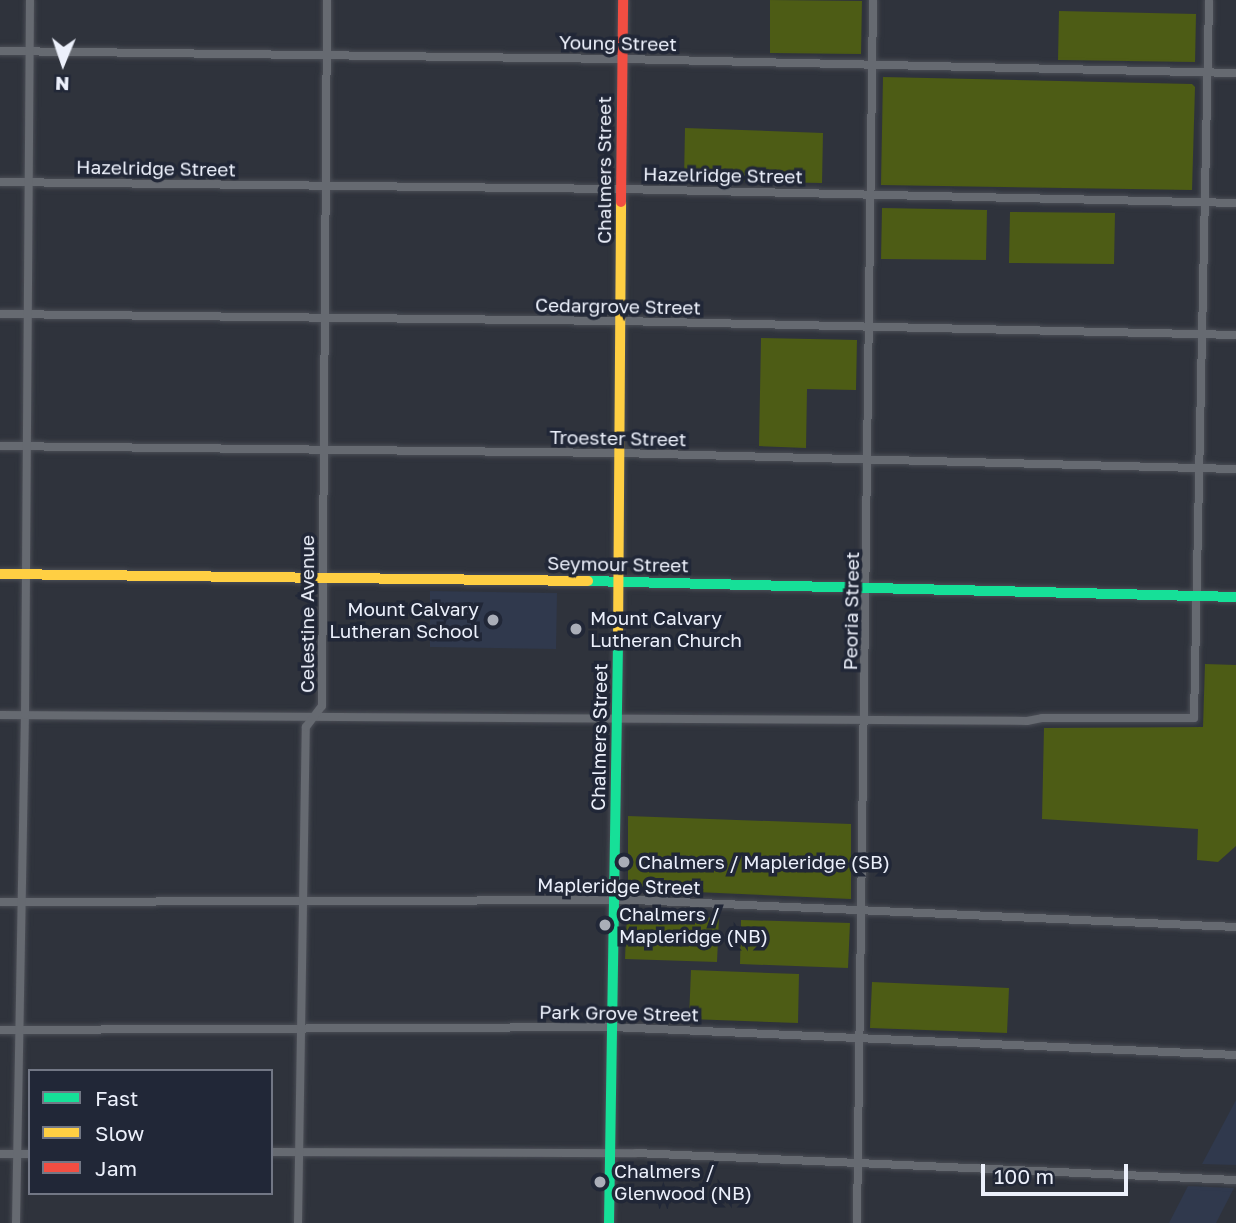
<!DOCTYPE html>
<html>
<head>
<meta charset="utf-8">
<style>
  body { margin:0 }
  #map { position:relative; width:1236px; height:1223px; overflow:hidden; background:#2f333c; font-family:"Golos Text",sans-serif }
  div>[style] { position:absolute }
  .built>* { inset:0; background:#30394d }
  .green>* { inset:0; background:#4d5c15 }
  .roads { filter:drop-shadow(0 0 2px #4b4e56) drop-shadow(0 0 2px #4b4e56) }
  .street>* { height:8px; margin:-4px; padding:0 4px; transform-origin:4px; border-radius:4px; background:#666a71 }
  .fast>* { height:10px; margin:-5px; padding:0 5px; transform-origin:5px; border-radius:5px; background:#16e098 }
  .slow>* { height:10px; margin:-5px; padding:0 5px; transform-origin:5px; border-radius:5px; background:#ffcf43 }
  .jam>* { height:10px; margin:-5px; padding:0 5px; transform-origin:5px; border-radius:5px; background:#f24e42 }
  .dots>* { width:19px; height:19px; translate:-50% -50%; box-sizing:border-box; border:4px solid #212737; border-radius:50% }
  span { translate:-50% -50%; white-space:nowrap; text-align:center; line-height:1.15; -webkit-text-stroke:7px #212737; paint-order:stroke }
  .street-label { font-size:19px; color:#ecf0fb }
  .poi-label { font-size:19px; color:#ecf0fb }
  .right { translate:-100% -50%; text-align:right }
  .left { translate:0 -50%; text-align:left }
  .legend { position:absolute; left:28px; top:1069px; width:245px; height:126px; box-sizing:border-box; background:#212737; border:2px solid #727785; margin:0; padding:9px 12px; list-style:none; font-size:21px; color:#ecf0fb }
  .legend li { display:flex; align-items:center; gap:14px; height:35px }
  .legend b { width:35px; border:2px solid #727785 }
  .north { position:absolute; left:28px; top:28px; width:70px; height:70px; -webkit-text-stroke:5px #212737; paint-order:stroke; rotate:182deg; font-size:19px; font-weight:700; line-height:28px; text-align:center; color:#ecf0fb }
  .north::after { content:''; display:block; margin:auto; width:24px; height:32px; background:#ecf0fb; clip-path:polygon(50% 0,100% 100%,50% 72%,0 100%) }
  .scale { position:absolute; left:981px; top:1164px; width:147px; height:32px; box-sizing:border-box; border:4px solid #ecf0fb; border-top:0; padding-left:9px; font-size:21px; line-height:24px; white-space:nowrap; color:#ecf0fb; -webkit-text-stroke:5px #212737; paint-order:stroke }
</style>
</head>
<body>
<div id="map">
  <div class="built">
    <i style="clip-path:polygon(430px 591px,557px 593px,556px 649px,430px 647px)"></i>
    <i style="clip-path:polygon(1236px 1100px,1236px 1165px,1202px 1164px)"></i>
    <i style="clip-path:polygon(1188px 1186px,1234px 1188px,1216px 1223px,1169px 1223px)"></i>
  </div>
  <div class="green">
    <i style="clip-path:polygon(770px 0,862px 1px,861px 54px,770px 53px)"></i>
    <i style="clip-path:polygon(1059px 11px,1196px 14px,1195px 62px,1058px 60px)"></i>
    <i style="clip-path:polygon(883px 77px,1192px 84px,1195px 87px,1192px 190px,881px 185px)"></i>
    <i style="clip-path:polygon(685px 128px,823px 133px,822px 183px,684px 180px)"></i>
    <i style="clip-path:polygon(882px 208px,987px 210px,986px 260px,881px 259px)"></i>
    <i style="clip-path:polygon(1010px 212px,1115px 213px,1114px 264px,1009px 263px)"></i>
    <i style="clip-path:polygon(761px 338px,857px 340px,856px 390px,807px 389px,806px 448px,759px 446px)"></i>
    <i style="clip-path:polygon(1205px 664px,1236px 665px,1236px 846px,1218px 862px,1197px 860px,1198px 829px,1042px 819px,1044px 728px,1203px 727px)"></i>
    <i style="clip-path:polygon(628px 816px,851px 824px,851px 899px,628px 889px)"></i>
    <i style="clip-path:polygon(627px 914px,719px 918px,717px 962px,625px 959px)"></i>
    <i style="clip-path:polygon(741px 920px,850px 923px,848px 968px,740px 964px)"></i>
    <i style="clip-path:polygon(691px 970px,799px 974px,798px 1023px,689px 1019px)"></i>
    <i style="clip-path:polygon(872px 982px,1009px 988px,1007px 1033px,870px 1028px)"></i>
  </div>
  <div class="roads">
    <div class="street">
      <i style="left:0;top:51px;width:623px;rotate:0.74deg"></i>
      <i style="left:623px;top:59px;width:613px;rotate:1.31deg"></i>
      <i style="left:0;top:182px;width:621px;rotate:0.65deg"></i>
      <i style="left:621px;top:189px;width:615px;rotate:1.3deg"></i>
      <i style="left:0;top:314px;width:621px;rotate:0.65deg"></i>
      <i style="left:621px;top:321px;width:615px;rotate:1.3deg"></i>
      <i style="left:0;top:446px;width:620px;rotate:0.65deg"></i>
      <i style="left:620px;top:453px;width:616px;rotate:1.49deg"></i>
      <i style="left:0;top:715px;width:1027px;rotate:0.33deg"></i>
      <i style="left:1027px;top:721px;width:15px;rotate:-11deg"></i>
      <i style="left:1042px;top:718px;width:152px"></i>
      <i style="left:1194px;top:718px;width:718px;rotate:-88.8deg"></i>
      <i style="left:0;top:902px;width:634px;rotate:-0.18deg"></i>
      <i style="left:634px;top:900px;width:603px;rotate:2.57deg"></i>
      <i style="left:0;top:1030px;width:612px;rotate:-0.28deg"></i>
      <i style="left:612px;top:1027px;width:625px;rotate:2.57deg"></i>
      <i style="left:271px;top:1152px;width:365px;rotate:0.2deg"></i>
      <i style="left:636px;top:1153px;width:601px;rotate:2.58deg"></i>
      <i style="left:0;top:1154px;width:30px"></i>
      <i style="left:16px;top:1223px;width:508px;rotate:-88.99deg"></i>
      <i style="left:25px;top:715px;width:715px;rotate:-89.6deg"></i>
      <i style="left:298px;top:1223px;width:496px;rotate:-89.1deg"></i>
      <i style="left:306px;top:727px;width:26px;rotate:-53deg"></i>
      <i style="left:322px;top:706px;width:706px;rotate:-89.59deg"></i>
      <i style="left:857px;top:1223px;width:1223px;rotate:-89.25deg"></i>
    </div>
    <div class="fast">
      <i style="left:588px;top:581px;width:648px;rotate:1.41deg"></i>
      <i style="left:609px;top:1223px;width:582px;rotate:-89.11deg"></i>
    </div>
    <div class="slow">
      <i style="left:0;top:574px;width:588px;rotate:0.68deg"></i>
      <i style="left:618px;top:641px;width:439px;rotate:-89.6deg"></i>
    </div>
    <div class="jam">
      <i style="left:621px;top:202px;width:202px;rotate:-89.4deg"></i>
    </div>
  </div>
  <div class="dots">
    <i style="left:493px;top:620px;background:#aaaeb8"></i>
    <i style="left:576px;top:629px;background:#aaaeb8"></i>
    <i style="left:624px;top:862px;background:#aaaeb8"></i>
    <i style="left:605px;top:925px;background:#aaaeb8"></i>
    <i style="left:600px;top:1182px;background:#aaaeb8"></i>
  </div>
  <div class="street-label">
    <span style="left:618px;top:43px;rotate:1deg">Young Street</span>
    <span style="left:156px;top:168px;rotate:1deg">Hazelridge Street</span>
    <span style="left:604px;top:170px;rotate:-90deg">Chalmers Street</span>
    <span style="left:723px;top:175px;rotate:1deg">Hazelridge Street</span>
    <span style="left:618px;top:306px;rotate:1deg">Cedargrove Street</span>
    <span style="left:618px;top:438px;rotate:1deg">Troester Street</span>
    <span style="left:618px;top:564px;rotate:1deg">Seymour Street</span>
    <span style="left:851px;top:611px;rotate:-89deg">Peoria Street</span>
    <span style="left:307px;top:614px;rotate:-90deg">Celestine Avenue</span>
    <span style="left:599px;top:737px;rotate:-89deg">Chalmers Street</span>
    <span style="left:619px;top:886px;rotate:1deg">Mapleridge Street</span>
    <span style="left:619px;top:1013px;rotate:1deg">Park Grove Street</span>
  </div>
  <div class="poi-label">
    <span class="right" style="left:479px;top:620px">Mount Calvary<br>Lutheran School</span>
    <span class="left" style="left:590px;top:629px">Mount Calvary<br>Lutheran Church</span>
    <span class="left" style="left:638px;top:862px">Chalmers / Mapleridge (SB)</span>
    <span class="left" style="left:619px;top:925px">Chalmers /<br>Mapleridge (NB)</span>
    <span class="left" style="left:614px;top:1182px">Chalmers /<br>Glenwood (NB)</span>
  </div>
  <ul class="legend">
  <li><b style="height:9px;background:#16e098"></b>Fast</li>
  <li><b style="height:9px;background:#ffcf43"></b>Slow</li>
  <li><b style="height:9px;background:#f24e42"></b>Jam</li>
  </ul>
  <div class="north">N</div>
  <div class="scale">100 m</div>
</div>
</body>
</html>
